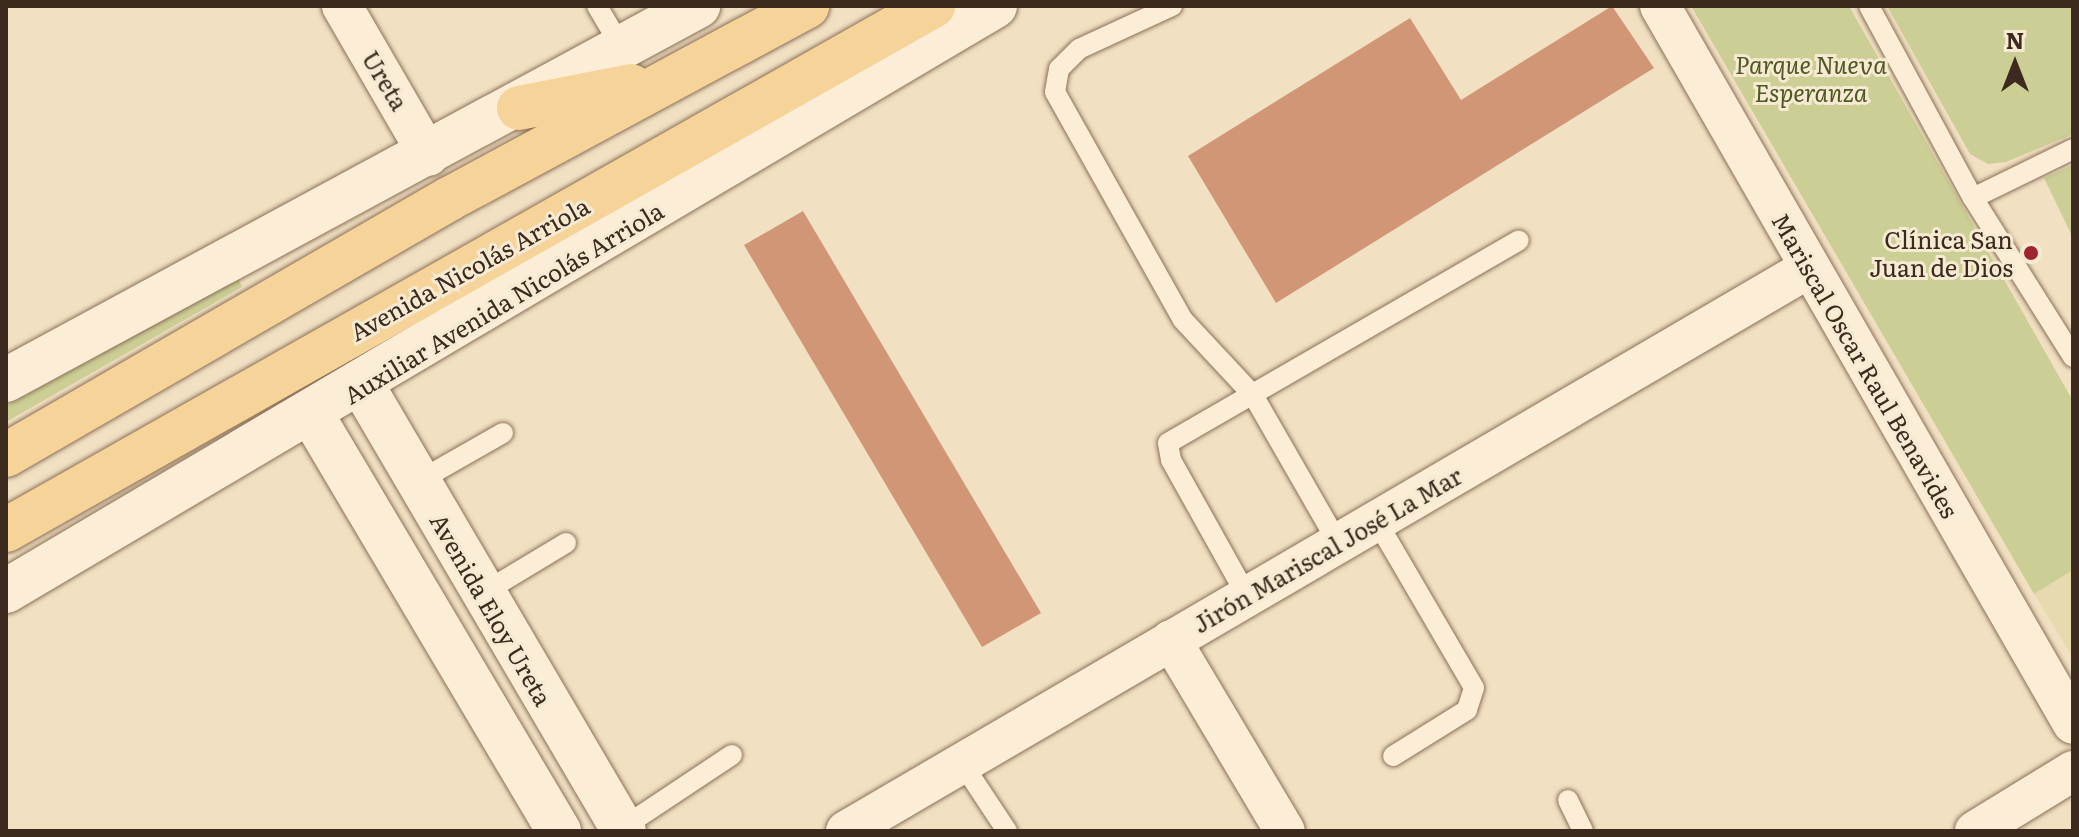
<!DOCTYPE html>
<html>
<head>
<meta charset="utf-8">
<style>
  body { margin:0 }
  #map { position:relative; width:2079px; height:837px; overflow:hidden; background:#f1e0c2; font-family:Literata,serif }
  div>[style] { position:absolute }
  .farmland>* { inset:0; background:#e7daaf }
  .green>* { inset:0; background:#cccf95 }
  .building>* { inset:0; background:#d19676 }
  .roads { filter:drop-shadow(0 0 2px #8c7058) drop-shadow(0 0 2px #8c7058) }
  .lane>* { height:20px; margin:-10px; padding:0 10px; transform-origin:10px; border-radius:10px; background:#fbedd6 }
  .street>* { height:40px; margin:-20px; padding:0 20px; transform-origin:20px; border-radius:20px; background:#fbedd6 }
  .secondary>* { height:44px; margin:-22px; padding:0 22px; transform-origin:22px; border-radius:22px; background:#fbedd6 }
  .primary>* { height:44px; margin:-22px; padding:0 22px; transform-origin:22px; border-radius:22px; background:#f6d398 }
  .dots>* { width:22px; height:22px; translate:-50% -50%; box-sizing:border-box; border:4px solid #f7ead2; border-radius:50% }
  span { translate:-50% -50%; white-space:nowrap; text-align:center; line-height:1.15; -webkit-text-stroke:6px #f7ead2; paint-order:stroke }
  .park-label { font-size:24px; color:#4e5822; font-style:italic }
  .street-label { font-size:24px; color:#3b2a1d }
  .poi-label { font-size:24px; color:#3b2a1d }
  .right { translate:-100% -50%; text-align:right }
  .frame { position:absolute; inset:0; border:8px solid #3b2a1d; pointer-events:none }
  .north { position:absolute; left:1975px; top:24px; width:80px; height:80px; -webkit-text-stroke:6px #f7ead2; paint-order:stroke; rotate:0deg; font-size:22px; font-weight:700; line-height:32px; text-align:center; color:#3b2a1d }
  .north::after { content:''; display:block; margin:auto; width:28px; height:36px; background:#3b2a1d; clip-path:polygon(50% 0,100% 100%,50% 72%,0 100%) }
</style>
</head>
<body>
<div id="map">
  <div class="farmland">
    <i style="clip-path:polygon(2073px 570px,2073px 658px,2034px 594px)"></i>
  </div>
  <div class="green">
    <i style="clip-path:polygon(1691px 6px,1849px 6px,2073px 401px,2073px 570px,2034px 594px)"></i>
    <i style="clip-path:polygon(1887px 6px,2073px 6px,2073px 134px,2006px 162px,1988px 164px,1970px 154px)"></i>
    <i style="clip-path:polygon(2073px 165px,2073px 238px,2044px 178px)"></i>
    <i style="clip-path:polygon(238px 278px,242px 287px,6px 422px,6px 406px)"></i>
  </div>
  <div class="building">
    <i style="clip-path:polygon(1612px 6px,1654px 68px,1276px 303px,1188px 156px,1410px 18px,1461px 100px)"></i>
    <i style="clip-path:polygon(803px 211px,1041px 613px,982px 647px,744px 245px)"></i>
  </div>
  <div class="roads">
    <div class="lane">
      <i style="left:597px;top:6px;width:51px;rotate:59.4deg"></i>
      <i style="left:1172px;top:6px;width:102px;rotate:155.2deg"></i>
      <i style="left:1079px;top:49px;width:28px;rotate:135deg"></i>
      <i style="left:1059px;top:69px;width:23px;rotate:100deg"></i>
      <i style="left:1055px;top:92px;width:261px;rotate:60.7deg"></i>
      <i style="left:1183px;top:320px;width:103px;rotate:47deg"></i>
      <i style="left:1253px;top:395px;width:171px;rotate:60.1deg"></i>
      <i style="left:1869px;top:6px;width:218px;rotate:61.6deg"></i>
      <i style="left:1973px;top:198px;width:188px;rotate:57.8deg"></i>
      <i style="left:1973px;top:198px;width:111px;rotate:-26.1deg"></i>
      <i style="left:417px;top:482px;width:99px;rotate:-29.7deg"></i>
      <i style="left:1376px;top:520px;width:194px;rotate:59.7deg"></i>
      <i style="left:1474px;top:688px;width:23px;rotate:108deg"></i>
      <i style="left:1467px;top:710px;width:87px;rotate:148.1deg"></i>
      <i style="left:483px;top:593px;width:97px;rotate:-31.1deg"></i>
      <i style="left:1247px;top:596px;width:156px;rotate:-119.2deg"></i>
      <i style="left:1171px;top:460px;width:17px;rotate:-100deg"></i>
      <i style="left:1168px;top:443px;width:405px;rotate:-30deg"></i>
      <i style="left:962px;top:763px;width:82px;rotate:56.5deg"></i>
      <i style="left:1568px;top:800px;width:34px;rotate:64deg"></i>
      <i style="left:622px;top:828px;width:132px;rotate:-33.6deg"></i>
    </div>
    <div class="street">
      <i style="left:342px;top:6px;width:173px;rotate:59.9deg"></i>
      <i style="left:1660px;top:6px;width:828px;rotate:60.09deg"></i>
      <i style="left:1171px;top:640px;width:222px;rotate:59.2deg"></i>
      <i style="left:846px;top:831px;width:1115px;rotate:-30.31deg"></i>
      <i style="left:1975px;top:831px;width:115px;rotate:-31.5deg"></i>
    </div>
    <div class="secondary">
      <i style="left:6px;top:380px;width:787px;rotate:-28.39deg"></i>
      <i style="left:362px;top:385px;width:517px;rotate:59.57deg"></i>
      <i style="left:312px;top:415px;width:484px;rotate:59.3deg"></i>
      <i style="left:6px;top:591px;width:1149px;rotate:-30.6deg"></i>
    </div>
    <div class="primary">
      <i style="left:519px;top:108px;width:114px;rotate:-11.1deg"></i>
      <i style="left:6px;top:455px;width:512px;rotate:-30.02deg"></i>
      <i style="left:449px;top:199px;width:407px;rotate:-28.3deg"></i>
      <i style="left:6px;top:530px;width:1065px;rotate:-29.48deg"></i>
    </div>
  </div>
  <div class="dots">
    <i style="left:2031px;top:253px;background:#9e242d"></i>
  </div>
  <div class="park-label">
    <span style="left:1811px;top:78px">Parque Nueva<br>Esperanza</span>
  </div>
  <div class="street-label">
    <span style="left:386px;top:80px;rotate:59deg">Ureta</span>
    <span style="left:469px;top:268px;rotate:-29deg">Avenida Nicolás Arriola</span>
    <span style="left:503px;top:302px;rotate:-31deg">Auxiliar Avenida Nicolás Arriola</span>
    <span style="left:1866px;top:365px;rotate:60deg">Mariscal Oscar Raul Benavides</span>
    <span style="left:1327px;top:549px;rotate:-30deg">Jirón Mariscal José La Mar</span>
    <span style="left:492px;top:609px;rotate:60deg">Avenida Eloy Ureta</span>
  </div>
  <div class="poi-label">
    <span class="right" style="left:2013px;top:253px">Clínica San<br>Juan de Dios</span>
  </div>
  <div class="frame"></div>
  <div class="north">N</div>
</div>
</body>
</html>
